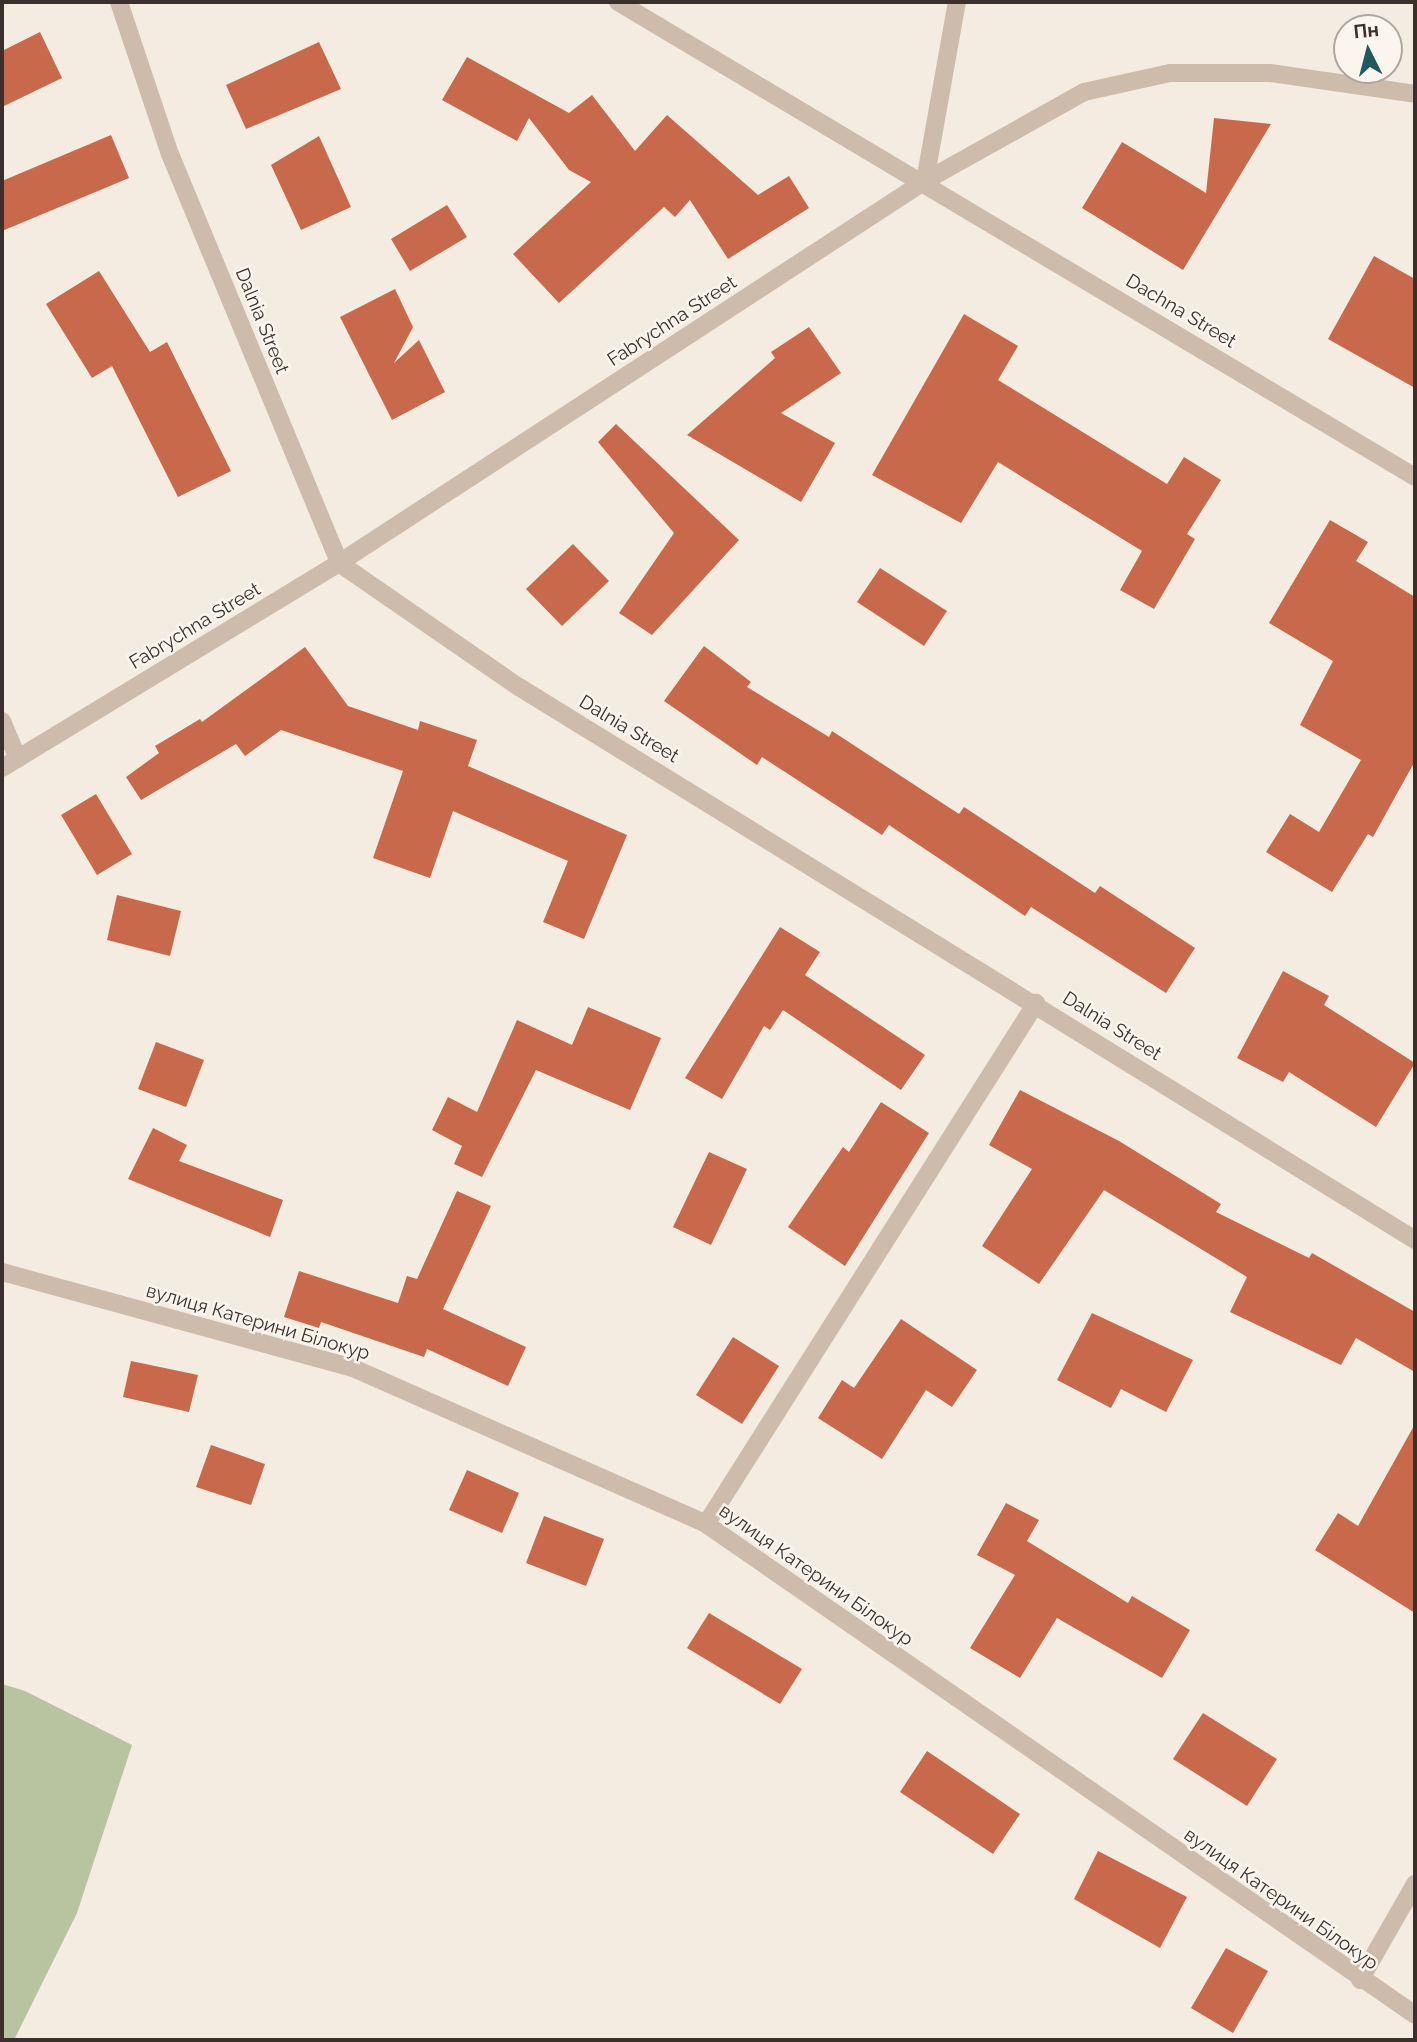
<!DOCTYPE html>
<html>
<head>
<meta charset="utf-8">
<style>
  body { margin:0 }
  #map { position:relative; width:1417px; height:2042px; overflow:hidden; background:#f4ebe1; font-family:Raleway,sans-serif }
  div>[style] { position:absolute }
  .green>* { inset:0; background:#b8c4a0 }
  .building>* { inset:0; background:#c8694b }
  .service>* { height:18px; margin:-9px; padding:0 9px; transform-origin:9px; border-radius:9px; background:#cdbbac }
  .minor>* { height:18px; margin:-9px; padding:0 9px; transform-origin:9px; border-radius:9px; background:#cdbbac }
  span { translate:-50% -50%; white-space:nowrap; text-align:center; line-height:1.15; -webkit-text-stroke:5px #fbf5ee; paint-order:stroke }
  .street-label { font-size:19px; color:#3b302b }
  .frame { position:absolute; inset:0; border:4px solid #3b302b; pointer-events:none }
  .north { position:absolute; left:1333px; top:14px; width:70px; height:70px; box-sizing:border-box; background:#fbf5ee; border:2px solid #aea6a0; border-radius:50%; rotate:354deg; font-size:19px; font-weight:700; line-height:28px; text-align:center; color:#3b302b }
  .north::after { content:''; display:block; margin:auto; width:24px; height:32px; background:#1f5a5e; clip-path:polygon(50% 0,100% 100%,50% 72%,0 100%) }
</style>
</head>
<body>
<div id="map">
  <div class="green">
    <i style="clip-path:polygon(2px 1684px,25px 1691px,132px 1745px,77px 1913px,14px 2040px,2px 2040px)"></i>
  </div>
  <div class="building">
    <i style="clip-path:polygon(40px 32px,62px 78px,2px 107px,2px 51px)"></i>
    <i style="clip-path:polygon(319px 42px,341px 89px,246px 129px,226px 85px)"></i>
    <i style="clip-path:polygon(467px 57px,569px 113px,592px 95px,635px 151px,667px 115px,758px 195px,789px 176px,809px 208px,728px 259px,690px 200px,675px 217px,664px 207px,559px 303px,513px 254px,591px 182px,569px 170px,529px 118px,517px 141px,442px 100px)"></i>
    <i style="clip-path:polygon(1214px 118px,1271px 124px,1183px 270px,1082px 208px,1122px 142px,1206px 193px)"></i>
    <i style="clip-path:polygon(111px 135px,129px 178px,2px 231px,2px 181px)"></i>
    <i style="clip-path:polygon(319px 136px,351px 207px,301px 230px,271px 165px)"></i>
    <i style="clip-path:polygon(447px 205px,467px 237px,410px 271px,391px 239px)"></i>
    <i style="clip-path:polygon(1374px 256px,1415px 279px,1415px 388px,1328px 339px)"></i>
    <i style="clip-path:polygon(99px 271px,150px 352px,167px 342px,231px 471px,178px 497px,112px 366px,92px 378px,46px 304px)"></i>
    <i style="clip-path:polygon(395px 289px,413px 327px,394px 363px,419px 340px,445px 392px,392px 420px,340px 317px)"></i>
    <i style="clip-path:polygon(964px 314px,1018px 346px,998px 380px,1167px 484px,1184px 457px,1221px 480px,1187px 534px,1195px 539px,1154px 609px,1120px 590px,1142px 551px,998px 462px,961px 523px,872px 475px)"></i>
    <i style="clip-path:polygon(809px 327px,841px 373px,781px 413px,835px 443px,801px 502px,687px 435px,775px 358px,771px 352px)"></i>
    <i style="clip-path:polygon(616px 424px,739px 540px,652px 635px,619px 613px,674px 533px,598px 442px)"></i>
    <i style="clip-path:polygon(1330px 520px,1368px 542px,1356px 561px,1415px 597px,1415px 761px,1373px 837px,1368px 834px,1332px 892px,1266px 852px,1290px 814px,1319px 832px,1361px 760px,1300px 725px,1333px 661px,1269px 623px)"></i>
    <i style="clip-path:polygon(573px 544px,609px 581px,562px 626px,526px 589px)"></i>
    <i style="clip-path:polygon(880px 568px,947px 611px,924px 646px,857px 602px)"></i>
    <i style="clip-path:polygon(704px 646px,751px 682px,747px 687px,829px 737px,832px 731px,959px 814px,964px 807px,1095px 893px,1100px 886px,1195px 948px,1166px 993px,1031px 907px,1025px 916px,889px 825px,882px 835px,762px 757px,757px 765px,664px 701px)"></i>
    <i style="clip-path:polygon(305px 647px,348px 706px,418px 730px,420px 721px,477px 740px,468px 766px,627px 835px,584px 939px,543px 922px,568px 861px,453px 811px,430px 878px,373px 858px,403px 771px,281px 730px,245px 756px,236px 744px,141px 800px,126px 777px,159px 753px,155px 746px,200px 719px,202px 722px)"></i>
    <i style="clip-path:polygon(96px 794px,132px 854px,97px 875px,61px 815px)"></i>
    <i style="clip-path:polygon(117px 895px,181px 911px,170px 956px,107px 940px)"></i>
    <i style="clip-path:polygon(780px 927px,820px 952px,805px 975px,925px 1055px,901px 1090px,783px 1010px,770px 1030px,764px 1026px,722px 1099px,685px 1078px)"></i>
    <i style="clip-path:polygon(1283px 971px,1329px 996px,1324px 1005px,1415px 1063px,1376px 1127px,1289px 1072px,1283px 1082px,1237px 1058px)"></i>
    <i style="clip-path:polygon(588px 1007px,661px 1038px,630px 1110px,536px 1070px,482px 1177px,454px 1164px,462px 1146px,432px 1130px,448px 1097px,477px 1112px,517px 1020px,572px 1045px)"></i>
    <i style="clip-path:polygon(156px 1042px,204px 1060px,186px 1107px,138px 1089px)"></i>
    <i style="clip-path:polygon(1020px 1090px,1119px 1141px,1221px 1204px,1216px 1212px,1309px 1258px,1312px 1253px,1415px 1312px,1415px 1372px,1356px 1338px,1341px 1365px,1230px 1312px,1247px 1277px,1104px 1190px,1039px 1284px,982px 1246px,1032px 1169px,989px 1145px)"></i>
    <i style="clip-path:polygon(881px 1102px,929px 1133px,845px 1266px,788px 1227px,843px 1147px,849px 1152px)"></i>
    <i style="clip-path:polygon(153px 1128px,187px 1145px,179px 1161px,283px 1200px,270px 1237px,128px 1179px)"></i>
    <i style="clip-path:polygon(709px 1152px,747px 1169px,711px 1245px,673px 1227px)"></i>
    <i style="clip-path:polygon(457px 1191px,491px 1206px,443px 1309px,526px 1347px,508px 1386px,427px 1349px,424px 1357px,321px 1322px,319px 1328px,284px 1317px,299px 1271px,398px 1303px,407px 1276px,417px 1279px)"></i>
    <i style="clip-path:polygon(1092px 1313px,1193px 1360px,1166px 1412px,1121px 1389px,1111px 1408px,1057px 1380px)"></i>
    <i style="clip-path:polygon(901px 1319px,977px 1370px,952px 1407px,926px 1390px,882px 1459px,818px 1418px,842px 1380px,854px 1388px)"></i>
    <i style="clip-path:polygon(733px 1337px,779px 1366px,742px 1424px,696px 1395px)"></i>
    <i style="clip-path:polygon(131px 1361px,198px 1375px,189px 1412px,123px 1397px)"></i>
    <i style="clip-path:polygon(1415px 1424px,1415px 1613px,1315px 1550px,1338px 1513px,1358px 1526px)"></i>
    <i style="clip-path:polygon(211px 1445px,265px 1464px,251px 1505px,196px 1487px)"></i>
    <i style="clip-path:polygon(467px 1470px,519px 1493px,502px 1533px,449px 1510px)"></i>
    <i style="clip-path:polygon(1006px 1503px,1039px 1520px,1027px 1541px,1128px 1603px,1132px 1596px,1190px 1630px,1162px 1678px,1057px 1618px,1020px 1678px,970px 1648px,1015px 1575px,977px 1555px)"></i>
    <i style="clip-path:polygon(544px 1516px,604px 1539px,586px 1586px,526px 1563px)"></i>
    <i style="clip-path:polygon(709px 1613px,802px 1669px,780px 1704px,687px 1648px)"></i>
    <i style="clip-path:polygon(1203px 1713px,1277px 1759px,1247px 1806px,1173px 1759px)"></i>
    <i style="clip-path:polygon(927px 1751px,1020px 1814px,993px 1854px,900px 1792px)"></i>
    <i style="clip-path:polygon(1098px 1851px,1187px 1897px,1160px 1948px,1074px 1899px)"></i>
    <i style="clip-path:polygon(1226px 1948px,1268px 1971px,1233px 2033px,1191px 2008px)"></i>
  </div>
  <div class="service">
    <i style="left:1360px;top:1980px;width:111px;rotate:-60.2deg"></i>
  </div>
  <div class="minor">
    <i style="left:119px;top:2px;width:160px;rotate:71.5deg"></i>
    <i style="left:170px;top:154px;width:443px;rotate:67.5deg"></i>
    <i style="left:339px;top:563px;width:219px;rotate:34.6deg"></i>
    <i style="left:519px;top:687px;width:1053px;rotate:31.68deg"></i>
    <i style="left:618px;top:2px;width:928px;rotate:30.79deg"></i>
    <i style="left:925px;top:181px;width:182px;rotate:-79.9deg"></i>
    <i style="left:2px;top:721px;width:41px;rotate:67.2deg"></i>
    <i style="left:2px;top:768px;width:394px;rotate:-31.3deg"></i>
    <i style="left:339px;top:563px;width:700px;rotate:-33.1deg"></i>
    <i style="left:925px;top:181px;width:182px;rotate:-29.2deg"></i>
    <i style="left:1084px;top:92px;width:88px;rotate:-12.5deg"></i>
    <i style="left:1170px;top:73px;width:100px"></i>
    <i style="left:1270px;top:73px;width:147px;rotate:8.2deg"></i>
    <i style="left:2px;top:1272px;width:364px;rotate:15.3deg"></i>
    <i style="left:353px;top:1368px;width:386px;rotate:23.8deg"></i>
    <i style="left:706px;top:1524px;width:862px;rotate:34.7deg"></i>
    <i style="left:706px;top:1524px;width:617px;rotate:-57.65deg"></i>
  </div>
  <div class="street-label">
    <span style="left:1181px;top:311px;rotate:31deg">Dachna Street</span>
    <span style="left:262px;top:321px;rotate:68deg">Dalnia Street</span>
    <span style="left:672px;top:321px;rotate:-33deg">Fabrychna Street</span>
    <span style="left:195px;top:626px;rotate:-31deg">Fabrychna Street</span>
    <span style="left:629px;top:729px;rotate:31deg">Dalnia Street</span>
    <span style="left:1112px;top:1026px;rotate:32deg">Dalnia Street</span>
    <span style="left:258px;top:1322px;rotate:16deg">вулиця Катерини Білокур</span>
    <span style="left:816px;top:1575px;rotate:35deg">вулиця Катерини Білокур</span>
    <span style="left:1281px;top:1899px;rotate:35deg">вулиця Катерини Білокур</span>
  </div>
  <div class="frame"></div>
  <div class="north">Пн</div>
</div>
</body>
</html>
